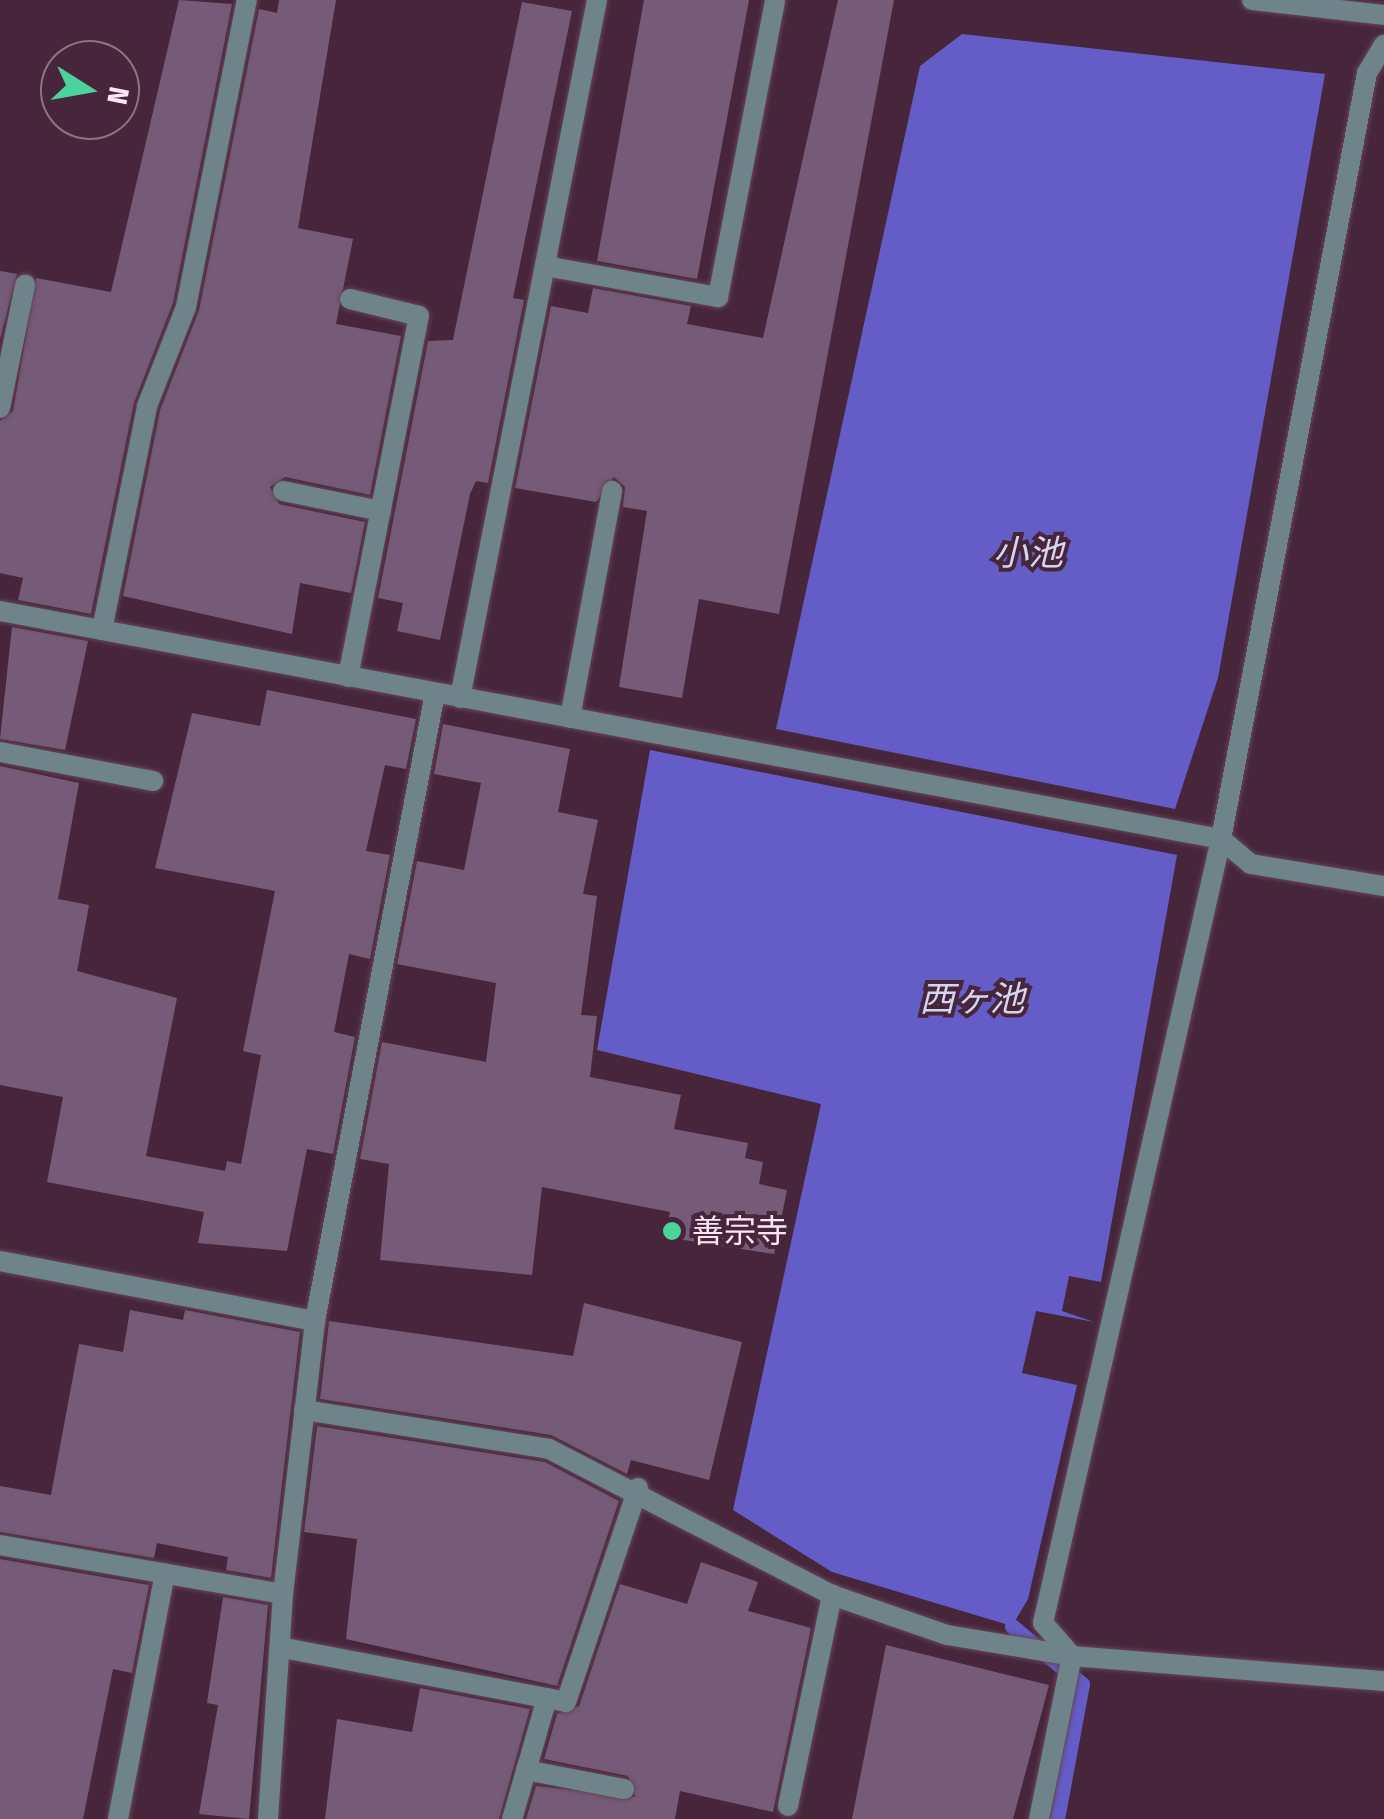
<!DOCTYPE html>
<html>
<head>
<meta charset="utf-8">
<style>
  body { margin:0 }
  #map { position:relative; width:1384px; height:1819px; overflow:hidden; background:#47263b; font-family:"Fira Sans Condensed","Noto Sans JP",sans-serif }
  div>[style] { position:absolute }
  .water>* { inset:0; background:#645dc7 }
  .stream>* { height:15px; margin:-7.5px; padding:0 7.5px; transform-origin:7.5px; border-radius:7.5px; background:#645dc7 }
  .building>* { inset:0; background:#765b79 }
  .roads { filter:drop-shadow(0 0 2px #644558) drop-shadow(0 0 2px #644558) }
  .lane>* { height:20px; margin:-10px; padding:0 10px; transform-origin:10px; border-radius:10px; background:#6f838a }
  .street>* { height:20px; margin:-10px; padding:0 10px; transform-origin:10px; border-radius:10px; background:#6f838a }
  .dots>* { width:28px; height:28px; translate:-50% -50%; box-sizing:border-box; border:5px solid #47263b; border-radius:50% }
  span { translate:-50% -50%; white-space:nowrap; text-align:center; line-height:1.15; -webkit-text-stroke:8px #47263b; paint-order:stroke }
  .poi-label { font-size:32px; color:#fce6f2 }
  .left { translate:0 -50%; text-align:left }
  .water-label { font-size:35px; color:#d3d5f1; font-style:italic }
  .north { position:absolute; left:40px; top:40px; width:100px; height:100px; box-sizing:border-box; background:#47263b; border:2px solid #8f7384; border-radius:50%; rotate:101deg; font-size:28px; font-weight:700; line-height:40px; text-align:center; color:#fce6f2 }
  .north::after { content:''; display:block; margin:auto; width:35px; height:45px; background:#4ad49c; clip-path:polygon(50% 0,100% 100%,50% 72%,0 100%) }
</style>
</head>
<body>
<div id="map">
  <div class="water">
    <i style="clip-path:polygon(962px 34px,1325px 74px,1218px 678px,1175px 809px,776px 729px,920px 66px)"></i>
    <i style="clip-path:polygon(650px 750px,1177px 855px,1101px 1282px,1069px 1276px,1062px 1311px,1094px 1322px,1036px 1311px,1022px 1373px,1077px 1385px,1028px 1599px,1012px 1626px,832px 1572px,733px 1510px,821px 1104px,597px 1050px)"></i>
  </div>
  <div class="stream">
    <i style="left:1012px;top:1626px;width:91px;rotate:39.6deg"></i>
    <i style="left:1082px;top:1684px;width:137px;rotate:100.5deg"></i>
  </div>
  <div class="building">
    <i style="clip-path:polygon(179px 0,232px 4px,173px 303px,134px 403px,91px 614px,18px 600px,23px 578px,0 573px,0 421px,13px 411px,36px 278px,111px 292px)"></i>
    <i style="clip-path:polygon(279px 0,336px 0,298px 228px,353px 239px,336px 324px,401px 336px,370px 495px,285px 477px,270px 487px,279px 504px,365px 522px,351px 593px,300px 583px,292px 634px,123px 596px,160px 410px,199px 310px,259px 9px,277px 13px)"></i>
    <i style="clip-path:polygon(644px 0,749px 0,697px 279px,597px 261px)"></i>
    <i style="clip-path:polygon(838px 0,894px 0,779px 614px,699px 599px,682px 698px,619px 687px,647px 511px,623px 507px,625px 487px,614px 477px,596px 502px,515px 488px,551px 306px,588px 313px,593px 288px,691px 306px,687px 324px,763px 338px)"></i>
    <i style="clip-path:polygon(522px 2px,572px 11px,513px 298px,524px 300px,488px 483px,476px 481px,470px 494px,440px 640px,397px 631px,403px 603px,378px 598px,428px 341px,453px 340px)"></i>
    <i style="clip-path:polygon(0 271px,17px 274px,0 339px)"></i>
    <i style="clip-path:polygon(12px 627px,88px 641px,65px 750px,0 739px)"></i>
    <i style="clip-path:polygon(267px 690px,416px 719px,406px 769px,385px 765px,366px 851px,390px 855px,370px 959px,349px 954px,334px 1032px,355px 1037px,333px 1154px,307px 1149px,287px 1251px,198px 1243px,204px 1212px,47px 1182px,63px 1097px,0 1085px,0 766px,79px 783px,58px 899px,89px 905px,77px 971px,177px 998px,146px 1156px,225px 1171px,227px 1161px,241px 1164px,261px 1055px,243px 1051px,275px 891px,155px 868px,192px 713px,260px 726px)"></i>
    <i style="clip-path:polygon(443px 724px,570px 749px,558px 812px,598px 820px,583px 894px,597px 896px,581px 1015px,597px 1016px,590px 1077px,681px 1095px,674px 1129px,748px 1143px,745px 1158px,763px 1162px,759px 1184px,787px 1190px,774px 1254px,665px 1237px,670px 1212px,542px 1187px,532px 1275px,380px 1260px,389px 1164px,360px 1159px,382px 1042px,486px 1062px,496px 983px,397px 964px,417px 861px,464px 870px,481px 783px,434px 774px)"></i>
    <i style="clip-path:polygon(584px 1303px,742px 1342px,709px 1480px,631px 1460px,627px 1474px,551px 1435px,320px 1399px,329px 1321px,573px 1356px)"></i>
    <i style="clip-path:polygon(130px 1310px,183px 1320px,185px 1310px,300px 1332px,271px 1578px,226px 1570px,228px 1557px,157px 1543px,154px 1558px,0 1532px,0 1486px,51px 1495px,79px 1344px,123px 1352px)"></i>
    <i style="clip-path:polygon(317px 1426px,545px 1462px,619px 1501px,557px 1686px,346px 1639px,357px 1539px,304px 1532px)"></i>
    <i style="clip-path:polygon(0 1559px,149px 1585px,132px 1673px,113px 1669px,83px 1819px,0 1819px)"></i>
    <i style="clip-path:polygon(701px 1562px,758px 1582px,748px 1611px,811px 1628px,773px 1812px,680px 1791px,675px 1819px,526px 1819px,536px 1786px,635px 1797px,628px 1776px,544px 1759px,557px 1714px,579px 1706px,620px 1584px,687px 1604px)"></i>
    <i style="clip-path:polygon(223px 1597px,268px 1605px,249px 1819px,199px 1814px,218px 1705px,207px 1703px)"></i>
    <i style="clip-path:polygon(886px 1645px,1049px 1685px,1013px 1819px,852px 1819px)"></i>
    <i style="clip-path:polygon(420px 1688px,530px 1709px,499px 1819px,325px 1819px,337px 1719px,412px 1732px)"></i>
  </div>
  <div class="roads">
    <div class="lane">
      <i style="left:0;top:408px;width:126px;rotate:-78.5deg"></i>
      <i style="left:283px;top:491px;width:100px;rotate:11.5deg"></i>
      <i style="left:348px;top:677px;width:368px;rotate:-78.9deg"></i>
      <i style="left:419px;top:316px;width:71px;rotate:-166.2deg"></i>
    </div>
    <div class="street">
      <i style="left:1252px;top:0;width:133px;rotate:6.5deg"></i>
      <i style="left:545px;top:266px;width:176px;rotate:10.2deg"></i>
      <i style="left:718px;top:297px;width:302px;rotate:-79.1deg"></i>
      <i style="left:0;top:611px;width:1242px;rotate:10.58deg"></i>
      <i style="left:1221px;top:839px;width:39px;rotate:40deg"></i>
      <i style="left:1251px;top:864px;width:135px;rotate:9.4deg"></i>
      <i style="left:102px;top:630px;width:228px;rotate:-78.6deg"></i>
      <i style="left:147px;top:406px;width:106px;rotate:-68.5deg"></i>
      <i style="left:186px;top:307px;width:313px;rotate:-78.8deg"></i>
      <i style="left:460px;top:698px;width:711px;rotate:-78.9deg"></i>
      <i style="left:570px;top:718px;width:231px;rotate:-79.5deg"></i>
      <i style="left:0;top:752px;width:156px;rotate:10.7deg"></i>
      <i style="left:0;top:1261px;width:321px;rotate:10.8deg"></i>
      <i style="left:304px;top:1410px;width:248px;rotate:9deg"></i>
      <i style="left:549px;top:1449px;width:318px;rotate:27.3deg"></i>
      <i style="left:832px;top:1595px;width:122px;rotate:19.2deg"></i>
      <i style="left:947px;top:1635px;width:127px;rotate:9.5deg"></i>
      <i style="left:1072px;top:1656px;width:313px;rotate:4.6deg"></i>
      <i style="left:0;top:1545px;width:287px;rotate:9.8deg"></i>
      <i style="left:283px;top:1594px;width:275px;rotate:-83.3deg"></i>
      <i style="left:315px;top:1321px;width:639px;rotate:-79.18deg"></i>
      <i style="left:284px;top:1648px;width:268px;rotate:10.8deg"></i>
      <i style="left:547px;top:1698px;width:126px;rotate:106.1deg"></i>
      <i style="left:1072px;top:1656px;width:44px;rotate:-131.3deg"></i>
      <i style="left:1043px;top:1623px;width:804px;rotate:-77.21deg"></i>
      <i style="left:1221px;top:839px;width:780px;rotate:-79.21deg"></i>
      <i style="left:1367px;top:73px;width:33px;rotate:-59deg"></i>
      <i style="left:547px;top:1698px;width:19px;rotate:12deg"></i>
      <i style="left:566px;top:1702px;width:226px;rotate:-71.4deg"></i>
      <i style="left:526px;top:1770px;width:100px;rotate:11deg"></i>
      <i style="left:788px;top:1806px;width:216px;rotate:-78.2deg"></i>
      <i style="left:118px;top:1819px;width:250px;rotate:-79.2deg"></i>
      <i style="left:268px;top:1819px;width:225px;rotate:-86.2deg"></i>
      <i style="left:1039px;top:1819px;width:166px;rotate:-78.6deg"></i>
    </div>
  </div>
  <div class="dots">
    <i style="left:672px;top:1231px;background:#4ad49c"></i>
  </div>
  <div class="poi-label">
    <span class="left" style="left:692px;top:1231px">善宗寺</span>
  </div>
  <div class="water-label">
    <span style="left:1028px;top:553px">小池</span>
    <span style="left:972px;top:999px">西ヶ池</span>
  </div>
  <div class="north">N</div>
</div>
</body>
</html>
